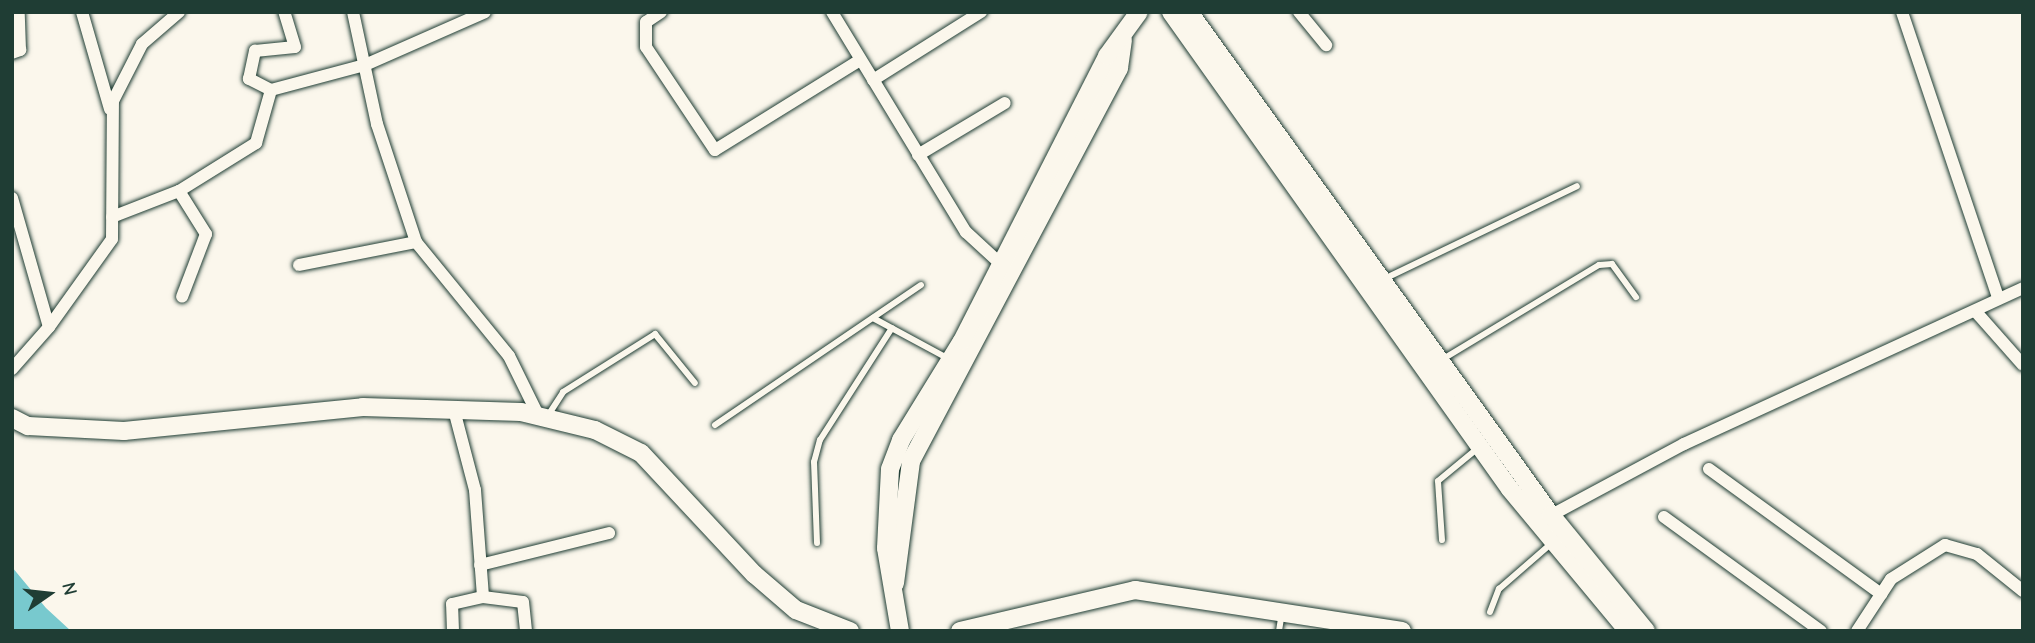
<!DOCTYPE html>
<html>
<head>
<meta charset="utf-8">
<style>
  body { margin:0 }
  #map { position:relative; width:2035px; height:643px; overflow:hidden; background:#fbf7ec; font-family:"Comic Neue",sans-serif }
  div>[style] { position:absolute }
  .water>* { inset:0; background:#78c9ce }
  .roads { filter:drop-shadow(0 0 2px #1f3d34) drop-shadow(0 0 2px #1f3d34) }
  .lane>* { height:6px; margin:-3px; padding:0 3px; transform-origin:3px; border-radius:3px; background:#fbf7ec }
  .street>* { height:12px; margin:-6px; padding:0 6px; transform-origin:6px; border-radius:6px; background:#fbf7ec }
  .secondary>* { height:18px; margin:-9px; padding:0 9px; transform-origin:9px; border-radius:9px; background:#fbf7ec }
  span { translate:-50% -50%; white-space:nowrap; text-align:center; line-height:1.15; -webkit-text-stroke:5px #fbf7ec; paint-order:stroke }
  .frame { position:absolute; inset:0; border:14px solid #1f3d34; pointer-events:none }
  .north { position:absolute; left:14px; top:559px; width:70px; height:70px; -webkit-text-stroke:5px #fbf7ec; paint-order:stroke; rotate:76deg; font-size:19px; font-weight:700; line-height:28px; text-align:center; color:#1f3d34 }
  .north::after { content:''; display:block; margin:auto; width:24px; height:32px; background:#1f3d34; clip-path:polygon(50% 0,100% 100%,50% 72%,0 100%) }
</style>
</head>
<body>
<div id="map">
  <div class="water">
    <i style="clip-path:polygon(12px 567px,46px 608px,71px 631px,12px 631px)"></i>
  </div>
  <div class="roads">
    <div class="lane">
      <i style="left:1384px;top:279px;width:214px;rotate:-25.7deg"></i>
      <i style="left:873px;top:318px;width:86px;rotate:28.3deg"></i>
      <i style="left:1443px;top:359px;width:182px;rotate:-31.1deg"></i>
      <i style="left:1599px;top:265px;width:13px;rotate:-4deg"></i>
      <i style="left:1612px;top:264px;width:41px;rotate:54deg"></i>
      <i style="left:547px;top:417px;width:30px;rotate:-57deg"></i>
      <i style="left:563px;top:392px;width:109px;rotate:-32.2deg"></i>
      <i style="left:655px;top:334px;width:63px;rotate:50.8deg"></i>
      <i style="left:715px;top:425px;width:249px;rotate:-34.2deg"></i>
      <i style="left:1442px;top:540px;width:59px;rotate:-93.9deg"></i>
      <i style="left:1438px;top:481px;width:52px;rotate:-39.5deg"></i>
      <i style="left:817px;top:543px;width:81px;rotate:-92.1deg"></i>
      <i style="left:814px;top:462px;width:23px;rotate:-75deg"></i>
      <i style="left:820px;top:440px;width:133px;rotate:-57.3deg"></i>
      <i style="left:1490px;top:612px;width:25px;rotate:-69deg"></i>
      <i style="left:1499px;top:589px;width:70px;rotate:-41deg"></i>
      <i style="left:1279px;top:631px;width:18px;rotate:-81deg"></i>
    </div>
    <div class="street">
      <i style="left:82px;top:12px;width:101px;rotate:73.9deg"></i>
      <i style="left:353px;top:12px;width:115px;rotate:77.9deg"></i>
      <i style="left:377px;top:124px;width:124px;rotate:71.7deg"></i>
      <i style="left:416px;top:242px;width:147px;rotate:50.8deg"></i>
      <i style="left:509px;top:356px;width:68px;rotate:63.8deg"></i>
      <i style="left:661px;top:12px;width:18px;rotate:146deg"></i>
      <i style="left:646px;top:22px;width:25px;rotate:90deg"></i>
      <i style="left:646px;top:47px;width:124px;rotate:56.2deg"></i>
      <i style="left:715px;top:150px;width:171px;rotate:-31.8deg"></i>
      <i style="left:832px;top:12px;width:258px;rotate:58.7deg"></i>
      <i style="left:966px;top:232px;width:53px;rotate:42.7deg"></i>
      <i style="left:1299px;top:12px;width:43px;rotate:50.7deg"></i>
      <i style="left:1902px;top:12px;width:301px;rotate:71.4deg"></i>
      <i style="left:12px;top:53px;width:9px;rotate:-21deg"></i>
      <i style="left:20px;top:50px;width:38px;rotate:-92deg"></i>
      <i style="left:873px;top:80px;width:128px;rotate:-32.2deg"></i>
      <i style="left:271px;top:90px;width:97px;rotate:-14.9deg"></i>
      <i style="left:365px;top:65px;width:131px;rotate:-23.8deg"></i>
      <i style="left:918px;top:155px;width:101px;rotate:-30.9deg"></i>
      <i style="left:179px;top:191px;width:51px;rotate:57.9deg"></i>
      <i style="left:206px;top:234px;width:67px;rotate:110.9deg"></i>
      <i style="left:12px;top:198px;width:134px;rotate:74deg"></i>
      <i style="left:49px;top:327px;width:56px;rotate:131.4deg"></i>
      <i style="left:112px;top:217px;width:72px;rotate:-21.2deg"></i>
      <i style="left:179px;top:191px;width:91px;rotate:-31.9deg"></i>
      <i style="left:256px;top:143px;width:55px;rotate:-74.2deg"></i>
      <i style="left:271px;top:90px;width:25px;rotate:-153deg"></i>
      <i style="left:249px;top:79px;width:29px;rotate:-78deg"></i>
      <i style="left:255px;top:51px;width:40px;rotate:-5.7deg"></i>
      <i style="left:295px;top:47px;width:37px;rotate:-107deg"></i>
      <i style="left:299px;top:265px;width:119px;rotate:-11.1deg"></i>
      <i style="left:1977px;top:313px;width:69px;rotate:48.5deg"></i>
      <i style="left:49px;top:327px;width:108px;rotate:-54.4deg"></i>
      <i style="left:112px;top:239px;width:138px;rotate:-89.6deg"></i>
      <i style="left:113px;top:101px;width:64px;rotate:-63deg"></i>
      <i style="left:142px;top:44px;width:49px;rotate:-40.9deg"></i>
      <i style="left:454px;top:410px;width:83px;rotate:75.3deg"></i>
      <i style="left:475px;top:490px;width:107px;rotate:85.7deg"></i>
      <i style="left:483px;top:597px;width:40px;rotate:7.1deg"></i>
      <i style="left:523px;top:602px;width:29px;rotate:84deg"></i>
      <i style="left:1709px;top:469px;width:213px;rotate:36deg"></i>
      <i style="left:1664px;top:517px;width:194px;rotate:36deg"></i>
      <i style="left:1546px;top:518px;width:157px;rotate:-28.2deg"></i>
      <i style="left:1684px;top:444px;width:373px;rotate:-24.7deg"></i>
      <i style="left:480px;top:565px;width:133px;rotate:-13.9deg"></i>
      <i style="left:453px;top:631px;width:27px;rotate:-92deg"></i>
      <i style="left:452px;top:604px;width:32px;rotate:-13deg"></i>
      <i style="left:1857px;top:631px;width:62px;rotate:-56.8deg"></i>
      <i style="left:1891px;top:579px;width:64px;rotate:-32.2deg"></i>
      <i style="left:1945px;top:545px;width:33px;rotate:16deg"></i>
      <i style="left:1977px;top:554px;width:59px;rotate:38.8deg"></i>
    </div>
    <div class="secondary">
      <i style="left:1171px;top:12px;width:585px;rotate:54.6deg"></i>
      <i style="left:1510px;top:489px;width:185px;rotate:50.3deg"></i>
      <i style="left:1189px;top:12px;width:620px;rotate:54.26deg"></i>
      <i style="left:1551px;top:515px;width:150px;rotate:50.7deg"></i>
      <i style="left:12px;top:418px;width:18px;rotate:27deg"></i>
      <i style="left:28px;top:426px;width:96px;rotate:3deg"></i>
      <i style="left:124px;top:431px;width:240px;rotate:-5.7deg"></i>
      <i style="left:363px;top:407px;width:158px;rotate:1.8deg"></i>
      <i style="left:521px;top:412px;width:76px;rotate:13.7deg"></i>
      <i style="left:595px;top:430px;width:51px;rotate:26.6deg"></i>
      <i style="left:641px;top:453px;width:166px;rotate:47deg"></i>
      <i style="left:754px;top:574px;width:55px;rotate:40.6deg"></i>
      <i style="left:796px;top:610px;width:58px;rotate:21.3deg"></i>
      <i style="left:895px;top:583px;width:123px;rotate:-82.5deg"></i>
      <i style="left:911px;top:461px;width:445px;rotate:-62.1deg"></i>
      <i style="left:1119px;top:68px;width:28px;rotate:-82deg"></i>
      <i style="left:900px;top:631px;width:84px;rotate:-99.6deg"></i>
      <i style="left:886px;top:548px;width:79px;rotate:-87.1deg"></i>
      <i style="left:890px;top:469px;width:31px;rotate:-69deg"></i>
      <i style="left:901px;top:440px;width:116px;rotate:-58.4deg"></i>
      <i style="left:962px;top:341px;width:320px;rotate:-63deg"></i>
      <i style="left:1107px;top:56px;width:54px;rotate:-54deg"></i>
      <i style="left:960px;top:631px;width:180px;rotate:-13.2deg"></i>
      <i style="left:1135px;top:590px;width:270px;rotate:8.7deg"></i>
    </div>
  </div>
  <div class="frame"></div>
  <div class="north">N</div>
</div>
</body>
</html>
